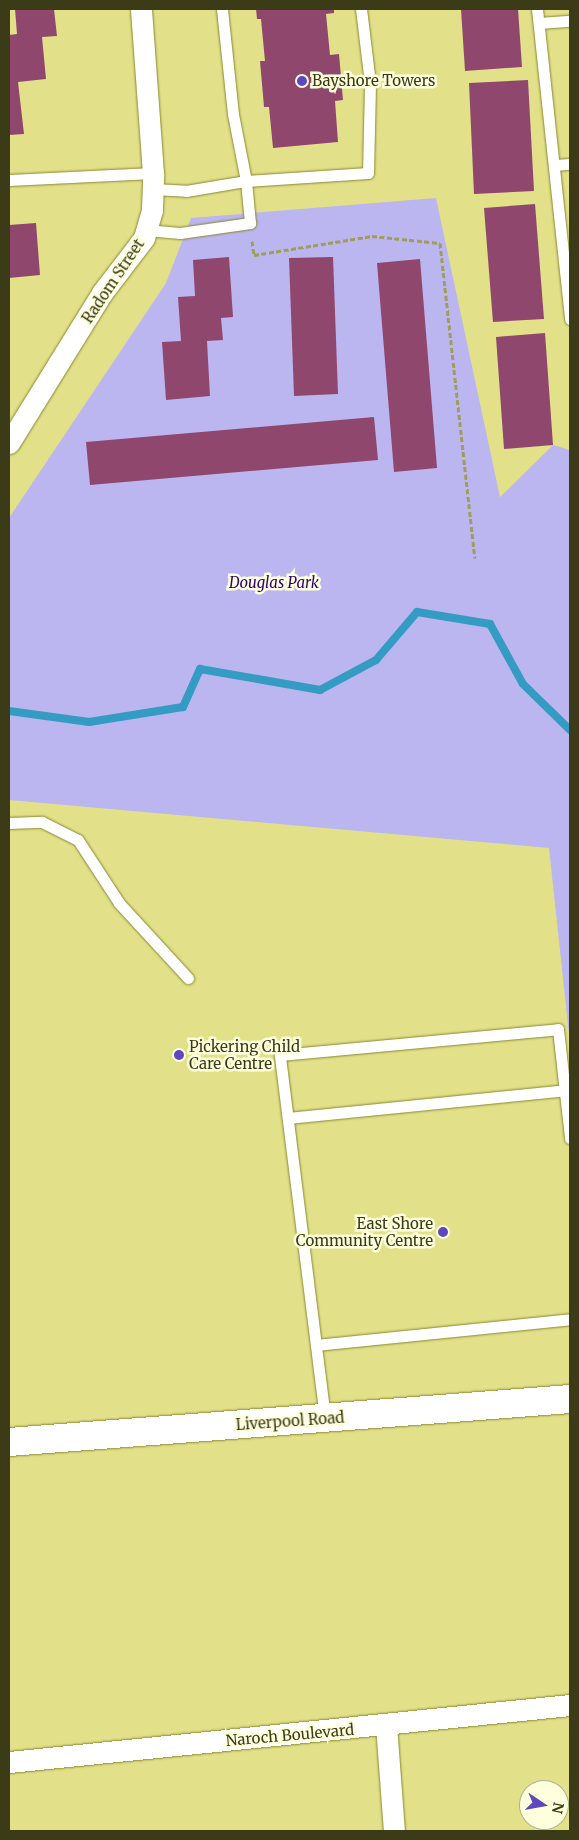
<!DOCTYPE html>
<html>
<head>
<meta charset="utf-8">
<style>
  body { margin:0 }
  #map { position:relative; width:579px; height:1840px; overflow:hidden; background:#e2e18a; font-family:Merriweather,serif }
  div>[style] { position:absolute }
  .green>* { inset:0; background:#bbb6f0 }
  .stream>* { height:8px; margin:-4px; padding:0 4px; transform-origin:4px; border-radius:4px; background:#349bc2 }
  .building>* { inset:0; background:#8f476e }
  .path>* { height:3px; margin-top:-1.5px; transform-origin:0; background:repeating-linear-gradient(90deg,#9e9d5b 0 5px,transparent 0 7.5px) }
  .roads { filter:drop-shadow(0 0 1px #898830) drop-shadow(0 0 1px #898830) }
  .lane>* { height:11px; margin:-5.5px; padding:0 5.5px; transform-origin:5.5px; border-radius:5.5px; background:#fff }
  .street>* { height:21px; margin:-10.5px; padding:0 10.5px; transform-origin:10.5px; border-radius:10.5px; background:#fff }
  .secondary>* { height:28px; margin:-14px; padding:0 14px; transform-origin:14px; border-radius:14px; background:#fff }
  .dots>* { width:14px; height:14px; translate:-50% -50%; box-sizing:border-box; border:2px solid #feffdd; border-radius:50% }
  span { translate:-50% -50%; white-space:nowrap; text-align:center; line-height:1.15; -webkit-text-stroke:5px #feffdd; paint-order:stroke }
  .poi-label { font-size:15px; color:#3c3b17 }
  .left { translate:0 -50%; text-align:left }
  .right { translate:-100% -50%; text-align:right }
  .street-label { font-size:15px; color:#3c3b17 }
  .park-label { font-size:15px; color:#300177; font-style:italic }
  .frame { position:absolute; inset:0; border:10px solid #3c3b17; pointer-events:none }
  .north { position:absolute; left:519px; top:1780px; width:50px; height:50px; box-sizing:border-box; background:#feffdd; border:1px solid #b0b18e; border-radius:50%; rotate:102deg; font-size:14px; font-weight:700; line-height:20px; text-align:center; color:#3c3b17 }
  .north::after { content:''; display:block; margin:auto; width:18px; height:22px; background:#6147bf; clip-path:polygon(50% 0,100% 100%,50% 72%,0 100%) }
</style>
</head>
<body>
<div id="map">
  <div class="green">
    <i style="clip-path:polygon(436px 198px,500px 497px,553px 445px,570px 450px,570px 1044px,549px 848px,9px 800px,9px 518px,166px 283px,191px 218px)"></i>
  </div>
  <div class="stream">
    <i style="left:9px;top:711px;width:81px;rotate:7.8deg"></i>
    <i style="left:89px;top:722px;width:95px;rotate:-9.1deg"></i>
    <i style="left:183px;top:707px;width:42px;rotate:-65.9deg"></i>
    <i style="left:200px;top:669px;width:122px;rotate:9.9deg"></i>
    <i style="left:320px;top:690px;width:64px;rotate:-28.2deg"></i>
    <i style="left:376px;top:660px;width:63px;rotate:-49.5deg"></i>
    <i style="left:417px;top:612px;width:74px;rotate:9.3deg"></i>
    <i style="left:490px;top:624px;width:68px;rotate:61.2deg"></i>
    <i style="left:523px;top:684px;width:66px;rotate:44.4deg"></i>
  </div>
  <div class="building">
    <i style="clip-path:polygon(15px 9px,54px 9px,57px 36px,42px 37px,46px 79px,18px 82px,24px 134px,9px 135px,9px 35px,17px 34px)"></i>
    <i style="clip-path:polygon(256px 9px,334px 9px,334px 13px,326px 14px,330px 55px,339px 54px,343px 100px,335px 101px,338px 142px,273px 148px,269px 107px,264px 107px,260px 61px,265px 61px,261px 19px,257px 19px)"></i>
    <i style="clip-path:polygon(461px 9px,518px 9px,522px 67px,465px 71px)"></i>
    <i style="clip-path:polygon(528px 80px,534px 191px,474px 194px,469px 83px)"></i>
    <i style="clip-path:polygon(535px 204px,544px 319px,493px 322px,484px 208px)"></i>
    <i style="clip-path:polygon(36px 223px,40px 275px,9px 278px,9px 225px)"></i>
    <i style="clip-path:polygon(229px 257px,233px 317px,221px 318px,223px 340px,207px 341px,210px 396px,166px 400px,162px 342px,181px 341px,178px 297px,195px 296px,193px 260px)"></i>
    <i style="clip-path:polygon(333px 257px,338px 394px,294px 396px,289px 258px)"></i>
    <i style="clip-path:polygon(420px 259px,437px 468px,394px 472px,377px 263px)"></i>
    <i style="clip-path:polygon(545px 333px,553px 445px,504px 449px,496px 337px)"></i>
    <i style="clip-path:polygon(374px 417px,378px 460px,90px 485px,86px 442px)"></i>
  </div>
  <div class="path">
    <i style="left:252px;top:241px;width:14px;rotate:82deg"></i>
    <i style="left:254px;top:255px;width:120px;rotate:-9.1deg"></i>
    <i style="left:372px;top:236px;width:68px;rotate:5.9deg"></i>
    <i style="left:440px;top:243px;width:317px;rotate:83.7deg"></i>
  </div>
  <div class="roads">
    <div class="lane">
      <i style="left:537px;top:9px;width:312px;rotate:83.9deg"></i>
      <i style="left:539px;top:23px;width:31px;rotate:-4deg"></i>
      <i style="left:554px;top:165px;width:16px;rotate:-4deg"></i>
      <i style="left:9px;top:180px;width:144px;rotate:-2.8deg"></i>
      <i style="left:153px;top:189px;width:33px;rotate:3deg"></i>
      <i style="left:186px;top:191px;width:61px;rotate:-9.5deg"></i>
      <i style="left:246px;top:181px;width:122px;rotate:-3.8deg"></i>
      <i style="left:368px;top:173px;width:90px;rotate:-88.7deg"></i>
      <i style="left:370px;top:83px;width:75px;rotate:-96.9deg"></i>
      <i style="left:146px;top:230px;width:34px;rotate:5deg"></i>
      <i style="left:180px;top:233px;width:71px;rotate:-8.1deg"></i>
      <i style="left:250px;top:223px;width:42px;rotate:-95.4deg"></i>
      <i style="left:246px;top:181px;width:68px;rotate:-101deg"></i>
      <i style="left:233px;top:114px;width:106px;rotate:-96deg"></i>
      <i style="left:9px;top:823px;width:33px;rotate:-2deg"></i>
      <i style="left:42px;top:822px;width:40px;rotate:26.6deg"></i>
      <i style="left:78px;top:840px;width:75px;rotate:56.9deg"></i>
      <i style="left:119px;top:903px;width:102px;rotate:47.4deg"></i>
      <i style="left:288px;top:1118px;width:283px;rotate:-5.7deg"></i>
      <i style="left:316px;top:1345px;width:255px;rotate:-5.8deg"></i>
      <i style="left:325px;top:1418px;width:366px;rotate:-97.1deg"></i>
      <i style="left:280px;top:1055px;width:279px;rotate:-5.3deg"></i>
      <i style="left:558px;top:1029px;width:110px;rotate:83.7deg"></i>
    </div>
    <div class="street">
      <i style="left:9px;top:443px;width:176px;rotate:-58.2deg"></i>
      <i style="left:102px;top:293px;width:69px;rotate:-52.6deg"></i>
      <i style="left:144px;top:238px;width:29px;rotate:-74deg"></i>
      <i style="left:152px;top:210px;width:37px;rotate:-88deg"></i>
      <i style="left:153px;top:173px;width:164px;rotate:-94.2deg"></i>
      <i style="left:386px;top:1725px;width:106px;rotate:85.7deg"></i>
      <i style="left:9px;top:1762px;width:564px;rotate:-5.8deg"></i>
    </div>
    <div class="secondary">
      <i style="left:9px;top:1442px;width:563px;rotate:-4.38deg"></i>
    </div>
  </div>
  <div class="dots">
    <i style="left:302px;top:81px;background:#6147bf"></i>
    <i style="left:179px;top:1055px;background:#6147bf"></i>
    <i style="left:443px;top:1232px;background:#6147bf"></i>
  </div>
  <div class="poi-label">
    <span class="left" style="left:312px;top:81px">Bayshore Towers</span>
    <span class="left" style="left:189px;top:1055px">Pickering Child<br>Care Centre</span>
    <span class="right" style="left:433px;top:1232px">East Shore<br>Community Centre</span>
  </div>
  <div class="street-label">
    <span style="left:113px;top:281px;rotate:-56deg">Radom Street</span>
    <span style="left:290px;top:1421px;rotate:-4deg">Liverpool Road</span>
    <span style="left:290px;top:1735px;rotate:-5deg">Naroch Boulevard</span>
  </div>
  <div class="park-label">
    <span style="left:274px;top:583px">Douglas Park</span>
  </div>
  <div class="frame"></div>
  <div class="north">N</div>
</div>
</body>
</html>
